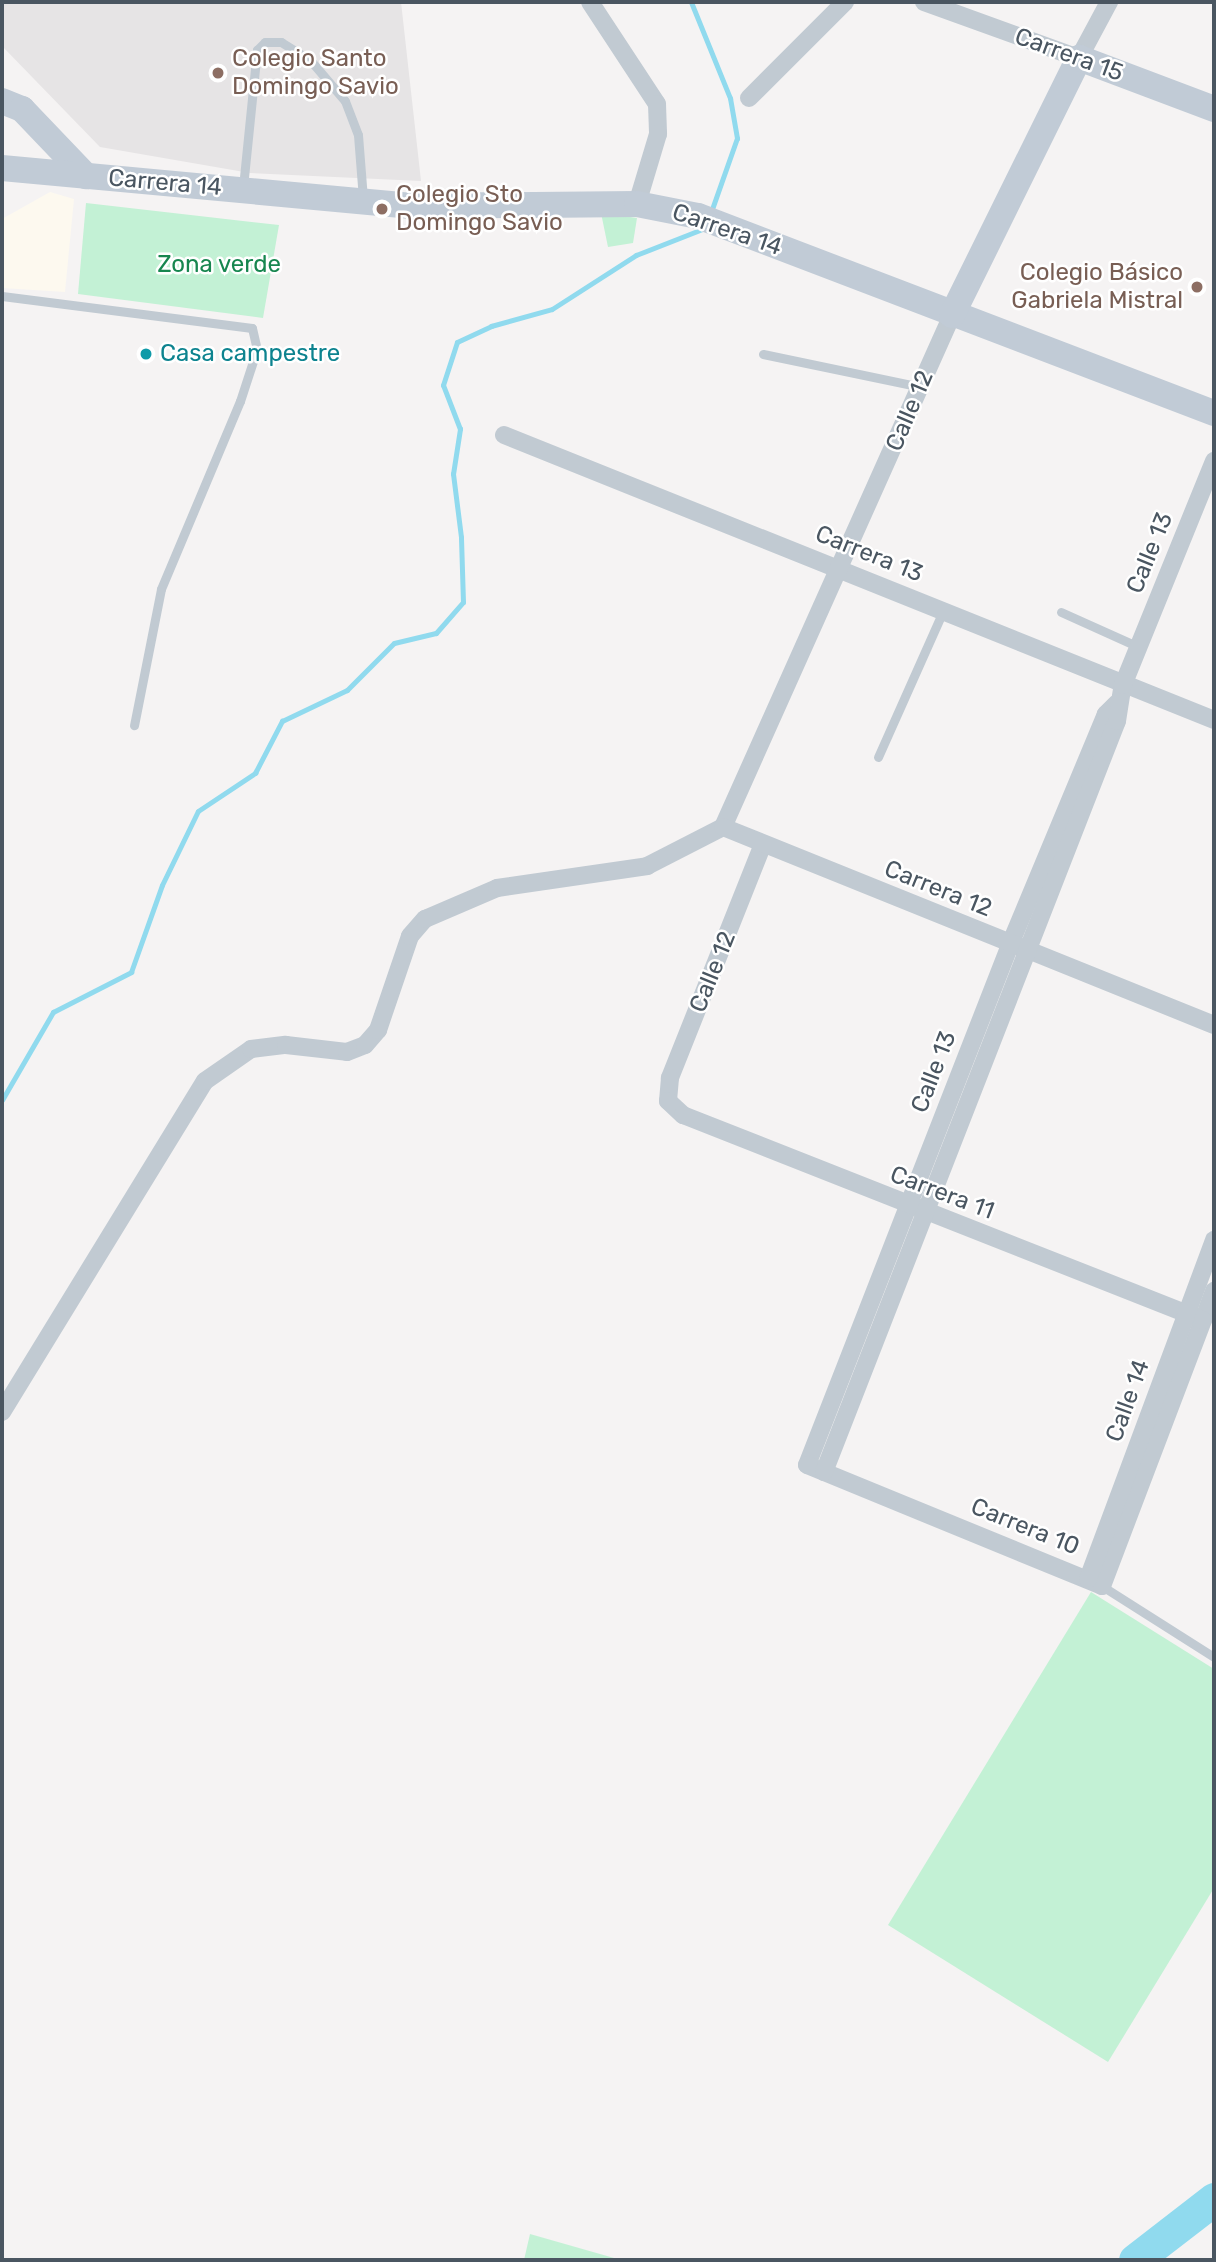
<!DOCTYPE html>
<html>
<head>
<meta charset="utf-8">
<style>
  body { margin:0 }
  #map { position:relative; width:1216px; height:2262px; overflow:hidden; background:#f5f3f3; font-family:Rubik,sans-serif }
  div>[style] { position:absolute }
  .commercial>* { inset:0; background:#fdf9ef }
  .education>* { inset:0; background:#e6e4e5 }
  .green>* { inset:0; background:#c3f1d5 }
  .stream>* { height:5px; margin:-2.5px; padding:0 2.5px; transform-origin:2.5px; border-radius:2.5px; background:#90daee }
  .river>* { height:33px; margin:-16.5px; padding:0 16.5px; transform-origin:16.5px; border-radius:16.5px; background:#90daee }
  .lane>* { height:9px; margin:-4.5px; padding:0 4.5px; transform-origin:4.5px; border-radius:4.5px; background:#c1cad2 }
  .street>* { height:18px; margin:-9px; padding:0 9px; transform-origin:9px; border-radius:9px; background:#c1cad2 }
  .secondary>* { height:26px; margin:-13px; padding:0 13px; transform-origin:13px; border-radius:13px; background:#c1cbd6 }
  .dots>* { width:19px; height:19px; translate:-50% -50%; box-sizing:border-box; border:4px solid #fff; border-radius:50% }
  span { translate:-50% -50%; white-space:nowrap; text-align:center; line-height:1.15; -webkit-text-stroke:5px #fff; paint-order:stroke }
  .street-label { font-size:24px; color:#4a5661 }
  .education-label { font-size:24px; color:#785e54 }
  .left { translate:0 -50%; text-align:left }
  .right { translate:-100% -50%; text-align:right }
  .park-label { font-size:24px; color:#17864f }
  .culture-label { font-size:24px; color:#0d838f }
  .frame { position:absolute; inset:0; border:4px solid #4a5661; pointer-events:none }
</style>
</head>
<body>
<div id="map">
  <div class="commercial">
    <i style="clip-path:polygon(50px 192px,74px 199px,65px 292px,2px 288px,2px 219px)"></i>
  </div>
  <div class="education">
    <i style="clip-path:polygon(2px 2px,401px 2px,421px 181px,250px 173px,100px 147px,2px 46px)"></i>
  </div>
  <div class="green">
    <i style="clip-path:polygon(86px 203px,279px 225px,263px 318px,78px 294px)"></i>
    <i style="clip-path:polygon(601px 213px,637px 218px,633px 243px,608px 247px)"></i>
    <i style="clip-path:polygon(1091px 1592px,1214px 1669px,1214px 1888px,1108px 2062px,888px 1925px)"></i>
    <i style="clip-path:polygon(530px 2234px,621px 2260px,524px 2260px)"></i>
  </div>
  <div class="stream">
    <i style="left:691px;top:2px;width:104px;rotate:67.9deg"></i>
    <i style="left:730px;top:98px;width:41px;rotate:80.1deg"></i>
    <i style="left:737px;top:138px;width:78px;rotate:109.4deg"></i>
    <i style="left:2px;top:1100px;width:102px;rotate:-59.9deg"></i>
    <i style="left:53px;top:1012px;width:88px;rotate:-27.1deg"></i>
    <i style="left:131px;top:972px;width:92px;rotate:-70.4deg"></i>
    <i style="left:162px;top:885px;width:82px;rotate:-64.1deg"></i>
    <i style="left:198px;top:811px;width:69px;rotate:-33.7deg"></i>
    <i style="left:255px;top:773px;width:59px;rotate:-62.6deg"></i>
    <i style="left:282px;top:721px;width:72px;rotate:-25.5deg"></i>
    <i style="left:347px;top:690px;width:66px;rotate:-45deg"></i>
    <i style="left:394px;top:643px;width:43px;rotate:-13.4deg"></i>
    <i style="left:436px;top:633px;width:41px;rotate:-48.9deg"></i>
    <i style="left:463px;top:602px;width:65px;rotate:-91.8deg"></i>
    <i style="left:461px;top:537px;width:64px;rotate:-97.2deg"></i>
    <i style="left:453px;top:474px;width:46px;rotate:-81.2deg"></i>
    <i style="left:460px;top:429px;width:47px;rotate:-111.1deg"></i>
    <i style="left:443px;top:385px;width:45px;rotate:-72deg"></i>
    <i style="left:457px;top:342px;width:38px;rotate:-25deg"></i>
    <i style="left:491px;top:326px;width:63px;rotate:-15.6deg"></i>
    <i style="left:552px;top:309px;width:100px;rotate:-32.7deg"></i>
    <i style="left:636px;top:255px;width:74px;rotate:-21.4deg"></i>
  </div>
  <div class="river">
    <i style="left:1135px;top:2260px;width:100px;rotate:-37.7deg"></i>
  </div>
  <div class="lane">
    <i style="left:243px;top:187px;width:138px;rotate:-84.2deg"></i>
    <i style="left:257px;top:50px;width:11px;rotate:-45deg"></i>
    <i style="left:265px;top:42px;width:16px"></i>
    <i style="left:281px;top:42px;width:36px;rotate:32deg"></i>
    <i style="left:311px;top:61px;width:52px;rotate:49.6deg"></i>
    <i style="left:345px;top:101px;width:36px;rotate:69deg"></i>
    <i style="left:358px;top:135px;width:64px;rotate:85.5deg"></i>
    <i style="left:2px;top:296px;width:252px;rotate:7.3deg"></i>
    <i style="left:252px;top:328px;width:22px;rotate:77deg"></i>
    <i style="left:257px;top:349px;width:55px;rotate:108.1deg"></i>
    <i style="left:240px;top:401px;width:204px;rotate:112.8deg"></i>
    <i style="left:161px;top:589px;width:139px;rotate:101.2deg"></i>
    <i style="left:763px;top:354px;width:161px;rotate:11.8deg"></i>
    <i style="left:1061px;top:612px;width:85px;rotate:24.2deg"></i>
    <i style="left:878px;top:757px;width:160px;rotate:-66deg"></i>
    <i style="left:1102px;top:1586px;width:133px;rotate:32.4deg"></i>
  </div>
  <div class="street">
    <i style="left:590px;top:2px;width:122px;rotate:56.7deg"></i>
    <i style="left:657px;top:104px;width:30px;rotate:88deg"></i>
    <i style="left:658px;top:134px;width:73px;rotate:106.7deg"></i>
    <i style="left:924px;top:2px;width:165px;rotate:19.9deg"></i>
    <i style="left:1079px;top:58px;width:64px;rotate:-61.8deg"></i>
    <i style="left:749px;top:98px;width:136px;rotate:-45deg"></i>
    <i style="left:504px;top:435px;width:765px;rotate:21.87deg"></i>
    <i style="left:1117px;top:703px;width:16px;rotate:135deg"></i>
    <i style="left:1106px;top:714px;width:250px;rotate:112.6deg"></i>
    <i style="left:1010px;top:945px;width:558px;rotate:111.32deg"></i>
    <i style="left:807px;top:1465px;width:319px;rotate:22.3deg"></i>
    <i style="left:1102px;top:1586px;width:316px;rotate:-69.2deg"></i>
    <i style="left:723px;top:827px;width:561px;rotate:-65.9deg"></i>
    <i style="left:763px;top:844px;width:252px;rotate:111.7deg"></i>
    <i style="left:670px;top:1078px;width:23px;rotate:95deg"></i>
    <i style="left:668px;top:1101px;width:21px;rotate:43deg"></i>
    <i style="left:683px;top:1115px;width:559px;rotate:21.52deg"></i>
    <i style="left:2px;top:1412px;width:388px;rotate:-58.5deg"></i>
    <i style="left:205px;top:1081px;width:56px;rotate:-34.8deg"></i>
    <i style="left:251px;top:1049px;width:35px;rotate:-7deg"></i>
    <i style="left:286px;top:1045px;width:61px;rotate:6.5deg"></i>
    <i style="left:347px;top:1052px;width:19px;rotate:-21deg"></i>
    <i style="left:365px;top:1045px;width:20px;rotate:-49deg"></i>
    <i style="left:378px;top:1030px;width:99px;rotate:-71.2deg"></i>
    <i style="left:410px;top:936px;width:23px;rotate:-49deg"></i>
    <i style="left:425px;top:919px;width:78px;rotate:-23.3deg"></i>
    <i style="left:497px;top:888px;width:152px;rotate:-8.3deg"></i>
    <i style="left:647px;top:866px;width:85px;rotate:-27.2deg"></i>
    <i style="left:723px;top:827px;width:529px;rotate:21.96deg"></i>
    <i style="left:824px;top:1472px;width:806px;rotate:-68.69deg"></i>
    <i style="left:1117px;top:721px;width:36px;rotate:-81deg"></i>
    <i style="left:1123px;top:685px;width:242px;rotate:-67.9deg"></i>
    <i style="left:1088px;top:1579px;width:362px;rotate:-69.6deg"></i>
  </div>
  <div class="secondary">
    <i style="left:2px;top:101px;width:22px;rotate:22deg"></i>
    <i style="left:22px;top:109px;width:93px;rotate:46.3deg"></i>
    <i style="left:2px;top:168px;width:409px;rotate:5.3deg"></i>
    <i style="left:409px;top:206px;width:228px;rotate:-0.5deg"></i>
    <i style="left:637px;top:204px;width:62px;rotate:11.1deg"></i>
    <i style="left:698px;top:216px;width:552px;rotate:20.9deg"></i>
    <i style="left:952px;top:315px;width:287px;rotate:-63.7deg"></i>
    <i style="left:1079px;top:58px;width:144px;rotate:20.7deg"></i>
  </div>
  <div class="dots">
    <i style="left:218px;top:73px;background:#8d6e63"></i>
    <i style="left:382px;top:209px;background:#8d6e63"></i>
    <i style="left:1197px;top:287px;background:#8d6e63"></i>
    <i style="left:146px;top:354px;background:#0f9aa8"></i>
  </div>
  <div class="street-label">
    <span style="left:1069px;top:55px;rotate:20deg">Carrera 15</span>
    <span style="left:165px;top:183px;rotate:5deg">Carrera 14</span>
    <span style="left:727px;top:230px;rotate:19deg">Carrera 14</span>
    <span style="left:910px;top:411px;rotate:-67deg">Calle 12</span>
    <span style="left:1150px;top:553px;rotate:-68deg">Calle 13</span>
    <span style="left:869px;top:554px;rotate:22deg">Carrera 13</span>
    <span style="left:938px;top:889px;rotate:22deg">Carrera 12</span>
    <span style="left:713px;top:972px;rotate:-68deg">Calle 12</span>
    <span style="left:934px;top:1072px;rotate:-69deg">Calle 13</span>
    <span style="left:942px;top:1193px;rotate:21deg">Carrera 11</span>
    <span style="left:1128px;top:1401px;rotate:-70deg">Calle 14</span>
    <span style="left:1025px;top:1527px;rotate:22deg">Carrera 10</span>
  </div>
  <div class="education-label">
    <span class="left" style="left:232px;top:73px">Colegio Santo<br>Domingo Savio</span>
    <span class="left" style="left:396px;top:209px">Colegio Sto<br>Domingo Savio</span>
    <span class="right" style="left:1183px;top:287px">Colegio Básico<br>Gabriela Mistral</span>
  </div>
  <div class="park-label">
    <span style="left:219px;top:265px">Zona verde</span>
  </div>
  <div class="culture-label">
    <span class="left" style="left:160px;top:354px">Casa campestre</span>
  </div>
  <div class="frame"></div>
</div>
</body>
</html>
